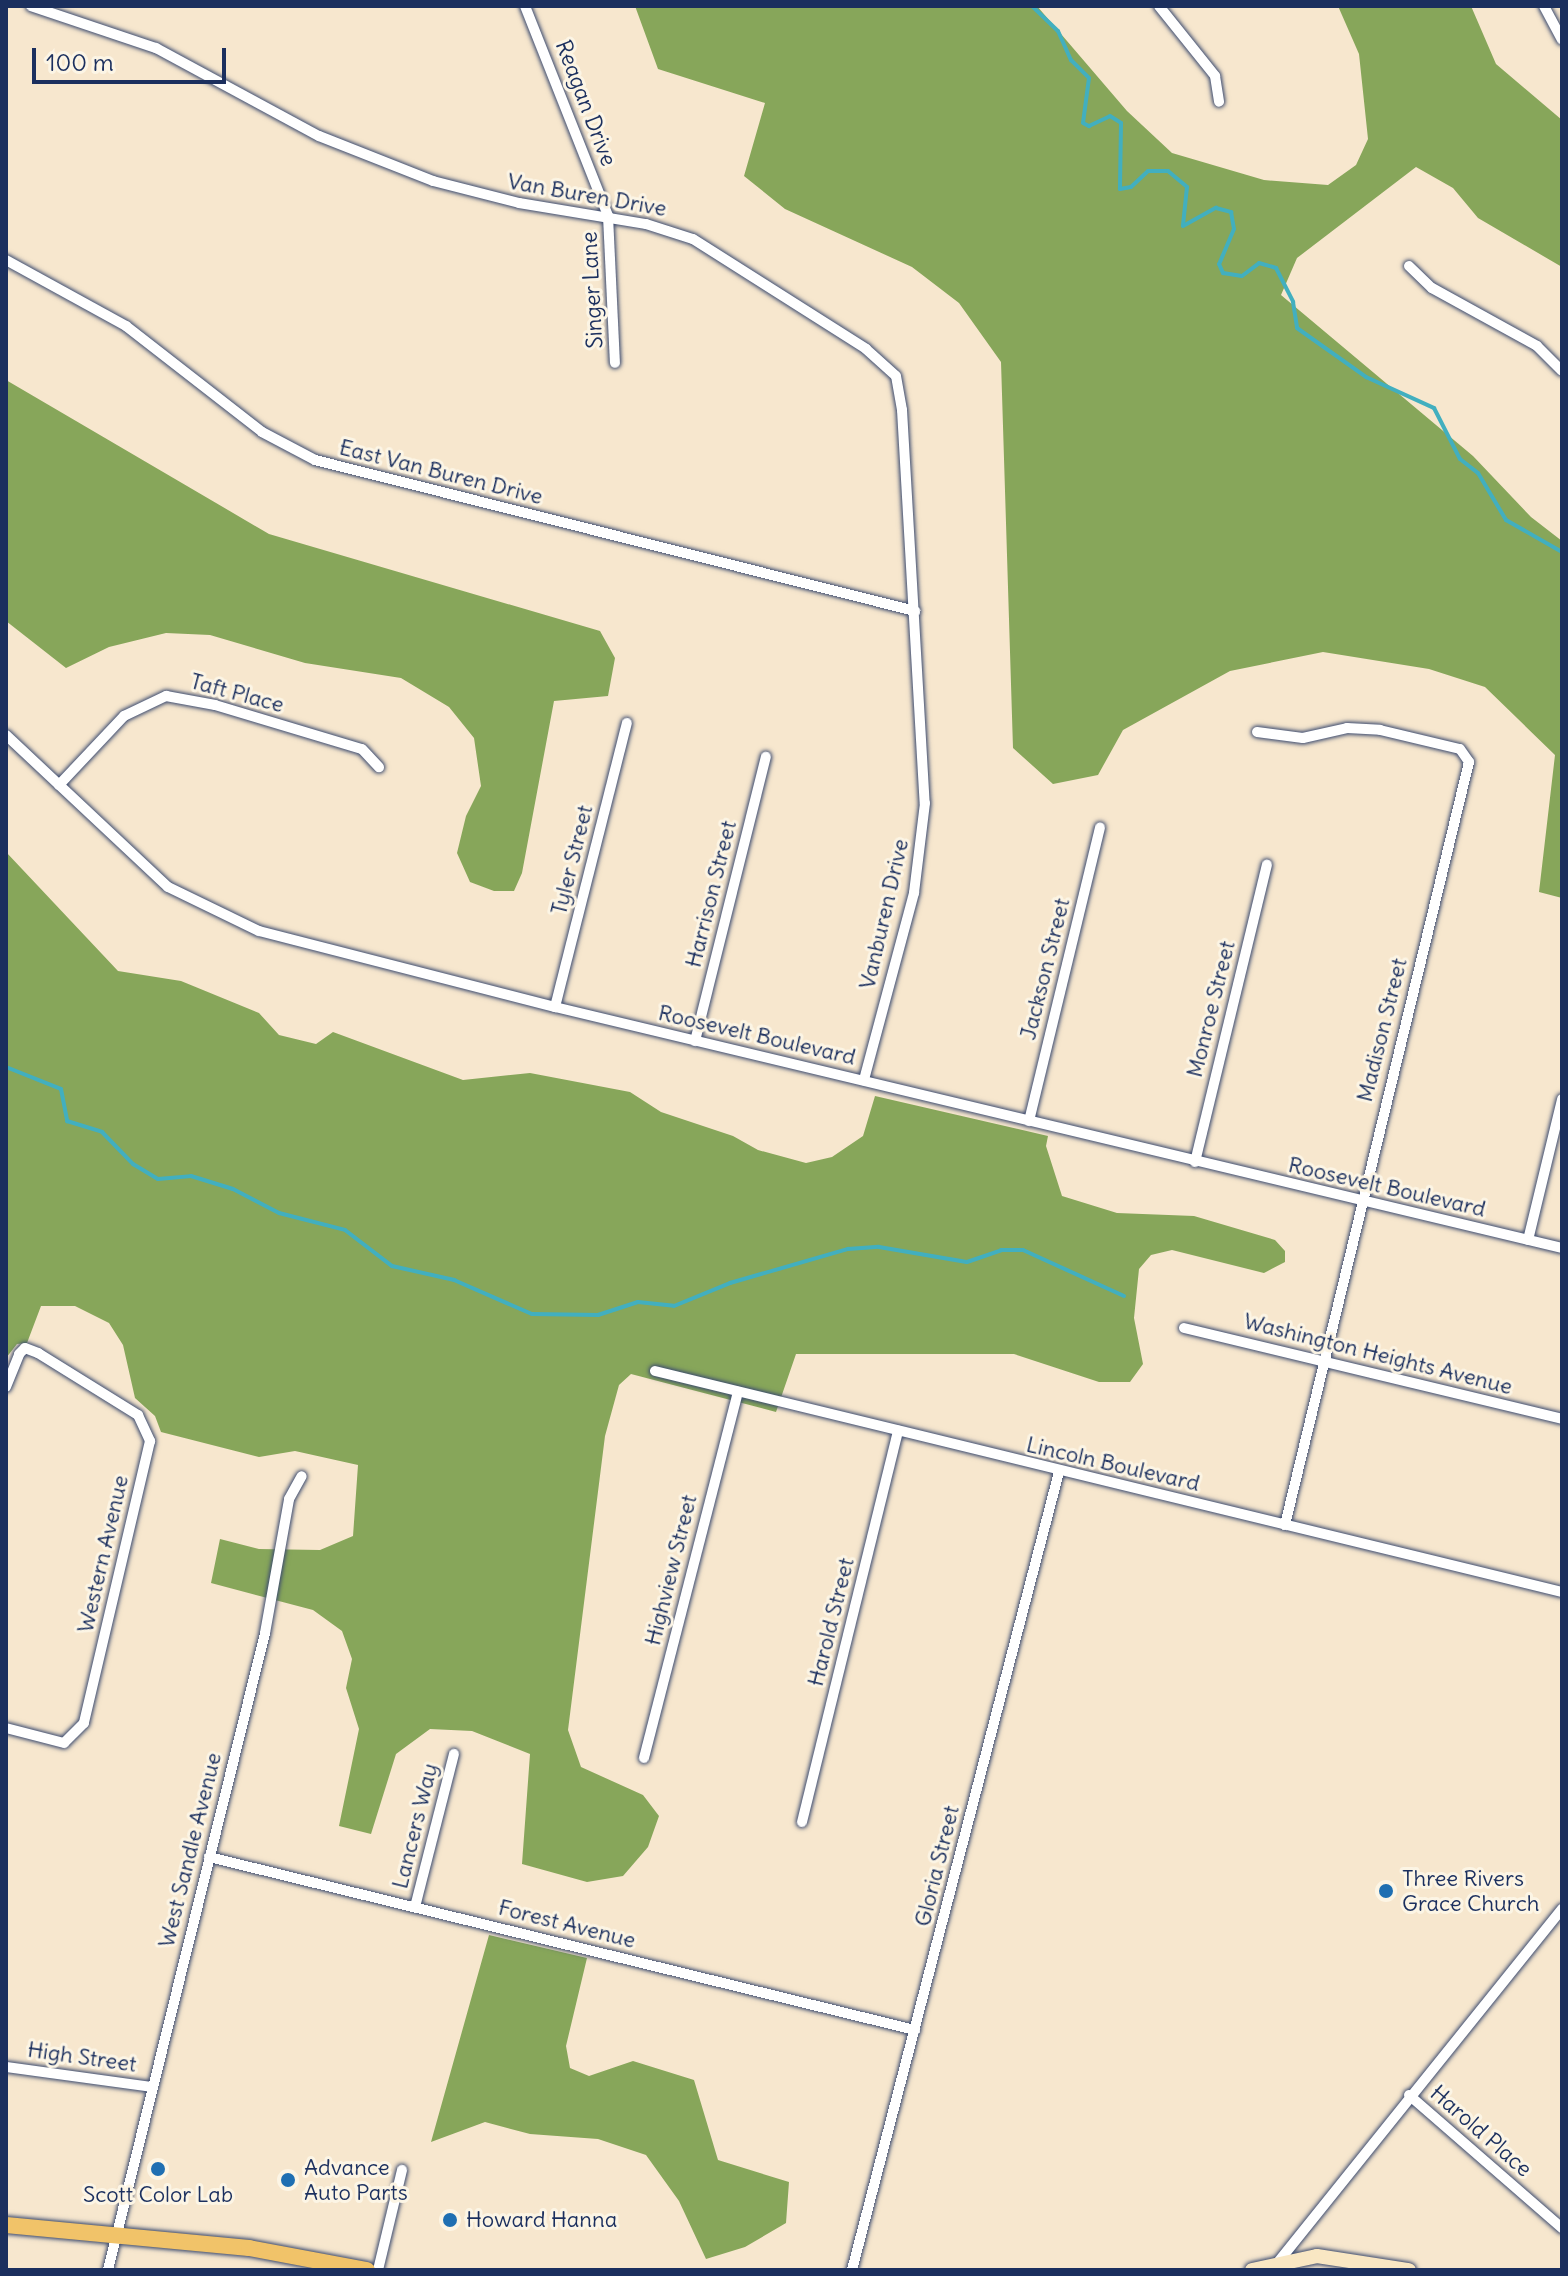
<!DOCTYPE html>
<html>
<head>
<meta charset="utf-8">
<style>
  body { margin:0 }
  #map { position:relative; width:1568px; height:2276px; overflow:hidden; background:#f7e7ce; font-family:Delius,sans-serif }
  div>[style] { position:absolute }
  .forest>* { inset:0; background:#87a65a }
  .stream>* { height:4px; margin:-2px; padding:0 2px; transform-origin:2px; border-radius:2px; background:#42afbf }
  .roads { filter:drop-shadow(0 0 2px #3c4b6f) drop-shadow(0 0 2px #3c4b6f) }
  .street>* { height:10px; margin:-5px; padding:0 5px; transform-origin:5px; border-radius:5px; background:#fff }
  .secondary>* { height:14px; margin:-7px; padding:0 7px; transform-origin:7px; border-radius:7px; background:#f9e7c3 }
  .primary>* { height:16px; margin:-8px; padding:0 8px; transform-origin:8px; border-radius:8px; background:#f1c369 }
  .dots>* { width:22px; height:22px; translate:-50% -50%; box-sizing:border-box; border:4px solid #fcf5e5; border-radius:50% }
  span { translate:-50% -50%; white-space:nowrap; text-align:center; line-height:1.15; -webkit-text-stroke:6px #fcf5e5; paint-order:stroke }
  .street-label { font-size:22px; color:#1b2f5e }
  .poi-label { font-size:22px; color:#1b2f5e }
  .left { translate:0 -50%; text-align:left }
  .frame { position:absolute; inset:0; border:8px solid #1b2f5e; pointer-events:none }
  .scale { position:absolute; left:32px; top:48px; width:194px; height:36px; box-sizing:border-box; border:4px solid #1b2f5e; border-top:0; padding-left:10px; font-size:24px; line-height:28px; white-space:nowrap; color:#1b2f5e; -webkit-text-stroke:6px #fcf5e5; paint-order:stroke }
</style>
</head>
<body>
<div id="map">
  <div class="forest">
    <i style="clip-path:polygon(635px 6px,1037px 6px,1127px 111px,1172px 153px,1264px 180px,1328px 185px,1356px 165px,1368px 139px,1359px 54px,1338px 6px,1471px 6px,1496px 64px,1562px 120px,1562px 267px,1478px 218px,1453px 188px,1416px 167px,1297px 258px,1281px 295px,1473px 456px,1531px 517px,1562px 541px,1562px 898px,1539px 892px,1555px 755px,1485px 687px,1429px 669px,1323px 652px,1230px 671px,1123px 730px,1098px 775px,1053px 784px,1013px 748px,1001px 362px,959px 303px,912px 267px,785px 209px,744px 176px,765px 103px,658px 69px)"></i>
    <i style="clip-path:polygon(6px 380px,269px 534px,600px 631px,615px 658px,608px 696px,554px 701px,522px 873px,514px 891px,494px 891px,470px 882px,457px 853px,466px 816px,481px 786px,474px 738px,449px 707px,401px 678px,305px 663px,210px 635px,166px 633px,109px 647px,66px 668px,6px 621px)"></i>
    <i style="clip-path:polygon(6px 852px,118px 971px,181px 981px,259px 1013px,279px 1035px,316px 1044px,333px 1032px,463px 1080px,530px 1073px,630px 1092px,661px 1112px,733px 1136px,758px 1150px,806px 1163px,832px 1157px,863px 1136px,875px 1096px,1048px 1136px,1046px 1146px,1062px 1196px,1117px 1213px,1194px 1216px,1275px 1240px,1285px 1251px,1285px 1262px,1264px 1273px,1172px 1250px,1151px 1255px,1139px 1269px,1134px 1318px,1143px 1364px,1130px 1382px,1099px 1382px,1014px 1354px,796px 1354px,776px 1412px,631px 1374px,619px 1385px,605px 1436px,568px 1730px,581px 1767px,643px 1795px,659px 1816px,648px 1847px,623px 1876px,587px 1882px,522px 1864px,530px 1754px,472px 1731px,430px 1729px,396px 1754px,371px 1834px,339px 1826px,359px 1729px,346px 1688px,352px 1659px,342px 1631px,313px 1610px,211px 1583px,220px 1539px,259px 1549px,320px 1550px,353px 1536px,358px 1465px,295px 1451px,259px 1457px,161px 1432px,155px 1416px,135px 1398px,123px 1345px,109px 1323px,75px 1306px,41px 1306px,27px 1343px,17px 1344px,6px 1358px)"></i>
    <i style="clip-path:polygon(489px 1935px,587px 1958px,566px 2046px,570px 2068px,589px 2076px,633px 2061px,694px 2080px,718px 2160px,789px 2182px,786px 2223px,745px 2247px,706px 2259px,679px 2201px,646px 2155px,598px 2139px,530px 2134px,485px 2122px,431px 2142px)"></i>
  </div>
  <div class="stream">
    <i style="left:1032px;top:6px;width:36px;rotate:44deg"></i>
    <i style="left:1058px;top:31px;width:32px;rotate:66deg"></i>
    <i style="left:1071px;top:60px;width:25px;rotate:45deg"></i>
    <i style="left:1089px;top:78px;width:45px;rotate:97.6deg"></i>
    <i style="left:1083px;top:123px;width:7px;rotate:27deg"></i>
    <i style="left:1089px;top:126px;width:23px;rotate:-25deg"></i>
    <i style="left:1110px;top:116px;width:13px;rotate:32deg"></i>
    <i style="left:1121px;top:123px;width:66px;rotate:90.9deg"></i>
    <i style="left:1120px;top:189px;width:11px;rotate:-10deg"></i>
    <i style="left:1131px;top:187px;width:23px;rotate:-43deg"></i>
    <i style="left:1148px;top:171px;width:20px"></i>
    <i style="left:1168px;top:171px;width:25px;rotate:40deg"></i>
    <i style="left:1187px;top:187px;width:39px;rotate:96deg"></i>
    <i style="left:1183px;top:226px;width:38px;rotate:-29deg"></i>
    <i style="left:1216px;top:208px;width:16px;rotate:15deg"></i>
    <i style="left:1231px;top:212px;width:17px;rotate:80deg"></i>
    <i style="left:1234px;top:229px;width:38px;rotate:113deg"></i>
    <i style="left:1219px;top:264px;width:10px;rotate:66deg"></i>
    <i style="left:1223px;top:273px;width:19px;rotate:9deg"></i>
    <i style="left:1242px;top:276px;width:21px;rotate:-37deg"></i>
    <i style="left:1259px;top:263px;width:18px;rotate:16deg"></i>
    <i style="left:1276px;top:268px;width:38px;rotate:63deg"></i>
    <i style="left:1293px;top:302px;width:26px;rotate:81deg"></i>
    <i style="left:1297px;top:328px;width:85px;rotate:35.4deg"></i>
    <i style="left:1366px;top:377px;width:75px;rotate:24.5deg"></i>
    <i style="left:1434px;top:408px;width:57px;rotate:63deg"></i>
    <i style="left:1460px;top:459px;width:23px;rotate:38deg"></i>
    <i style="left:1478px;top:473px;width:55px;rotate:59.2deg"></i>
    <i style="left:1506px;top:520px;width:64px;rotate:29.7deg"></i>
    <i style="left:6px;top:1067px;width:59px;rotate:21.8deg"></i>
    <i style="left:61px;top:1089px;width:33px;rotate:79deg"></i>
    <i style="left:67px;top:1121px;width:37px;rotate:17deg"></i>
    <i style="left:102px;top:1132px;width:45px;rotate:45.9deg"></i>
    <i style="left:133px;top:1164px;width:29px;rotate:31deg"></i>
    <i style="left:158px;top:1179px;width:33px;rotate:-5deg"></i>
    <i style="left:191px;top:1176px;width:44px;rotate:17.2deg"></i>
    <i style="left:233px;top:1189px;width:52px;rotate:27.6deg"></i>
    <i style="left:279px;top:1213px;width:68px;rotate:14.4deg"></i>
    <i style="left:345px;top:1230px;width:59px;rotate:37.5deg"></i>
    <i style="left:392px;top:1266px;width:64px;rotate:12.7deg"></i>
    <i style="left:454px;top:1280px;width:85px;rotate:23.6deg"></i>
    <i style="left:532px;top:1314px;width:66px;rotate:0.9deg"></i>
    <i style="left:598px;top:1315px;width:42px;rotate:-18deg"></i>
    <i style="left:638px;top:1302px;width:36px;rotate:6deg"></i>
    <i style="left:674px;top:1306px;width:61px;rotate:-22.3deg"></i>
    <i style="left:730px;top:1283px;width:123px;rotate:-16.1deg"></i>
    <i style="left:848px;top:1249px;width:31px;rotate:-4deg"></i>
    <i style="left:879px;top:1247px;width:89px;rotate:9.7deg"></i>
    <i style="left:967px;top:1262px;width:36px;rotate:-19deg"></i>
    <i style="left:1001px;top:1250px;width:22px"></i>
    <i style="left:1023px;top:1250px;width:111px;rotate:24.5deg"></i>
  </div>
  <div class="roads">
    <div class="street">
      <i style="left:31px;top:6px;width:132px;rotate:18.6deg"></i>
      <i style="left:156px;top:48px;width:185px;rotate:28.4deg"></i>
      <i style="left:319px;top:136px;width:123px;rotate:21.5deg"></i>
      <i style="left:433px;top:181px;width:89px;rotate:14.3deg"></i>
      <i style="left:519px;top:203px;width:129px;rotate:9.4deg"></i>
      <i style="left:646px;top:224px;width:49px;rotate:17.7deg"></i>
      <i style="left:693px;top:239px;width:205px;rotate:32.4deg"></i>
      <i style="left:866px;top:349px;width:40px;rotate:42deg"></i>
      <i style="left:896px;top:376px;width:35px;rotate:80deg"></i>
      <i style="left:902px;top:410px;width:394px;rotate:86.7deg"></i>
      <i style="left:925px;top:803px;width:91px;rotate:97deg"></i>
      <i style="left:914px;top:893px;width:194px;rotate:105deg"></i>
      <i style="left:525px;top:6px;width:226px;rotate:68.4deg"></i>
      <i style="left:608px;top:216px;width:147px;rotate:87.3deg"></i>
      <i style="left:1159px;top:6px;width:90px;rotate:51.3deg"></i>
      <i style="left:1215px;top:76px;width:26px;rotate:81deg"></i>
      <i style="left:1544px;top:6px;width:38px;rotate:62deg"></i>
      <i style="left:6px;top:260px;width:137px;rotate:28.8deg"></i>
      <i style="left:126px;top:326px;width:172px;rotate:37.9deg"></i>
      <i style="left:262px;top:432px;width:60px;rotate:27.8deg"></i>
      <i style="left:315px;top:460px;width:619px;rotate:14.13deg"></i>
      <i style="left:1409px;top:266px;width:32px;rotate:44deg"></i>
      <i style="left:1432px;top:288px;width:120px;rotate:28.9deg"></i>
      <i style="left:1537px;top:346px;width:35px;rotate:45deg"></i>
      <i style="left:1257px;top:732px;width:46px;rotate:7.4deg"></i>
      <i style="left:1303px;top:738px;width:45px;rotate:-12.8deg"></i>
      <i style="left:1347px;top:728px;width:33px;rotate:3deg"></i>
      <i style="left:1380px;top:730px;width:82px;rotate:13.4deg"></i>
      <i style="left:1460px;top:749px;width:16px;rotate:55deg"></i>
      <i style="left:1469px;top:762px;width:785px;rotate:103.56deg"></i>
      <i style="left:6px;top:735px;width:222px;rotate:43.2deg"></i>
      <i style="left:168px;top:887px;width:101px;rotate:25.8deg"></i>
      <i style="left:259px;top:931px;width:306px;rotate:14.4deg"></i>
      <i style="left:555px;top:1007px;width:1035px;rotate:13.46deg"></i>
      <i style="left:59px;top:785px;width:95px;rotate:-46.7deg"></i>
      <i style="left:124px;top:716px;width:47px;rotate:-25.5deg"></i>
      <i style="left:166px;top:696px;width:50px;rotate:10.4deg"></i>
      <i style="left:215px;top:705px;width:153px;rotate:16.7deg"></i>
      <i style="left:362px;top:749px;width:25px;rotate:47deg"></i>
      <i style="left:555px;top:1007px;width:293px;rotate:-75.8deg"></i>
      <i style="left:695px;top:1041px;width:293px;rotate:-76deg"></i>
      <i style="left:1029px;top:1121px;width:302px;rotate:-76.4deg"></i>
      <i style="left:1195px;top:1162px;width:306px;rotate:-76.4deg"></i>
      <i style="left:1528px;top:1240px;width:145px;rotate:-76.4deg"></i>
      <i style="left:1184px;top:1328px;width:389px;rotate:13.5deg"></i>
      <i style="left:655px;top:1371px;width:934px;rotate:13.69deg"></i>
      <i style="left:6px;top:1387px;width:35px;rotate:-68deg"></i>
      <i style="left:19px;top:1354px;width:8px;rotate:-45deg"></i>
      <i style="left:25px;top:1348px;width:14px;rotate:21deg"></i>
      <i style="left:38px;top:1353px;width:118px;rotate:31.8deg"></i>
      <i style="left:138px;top:1415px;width:29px;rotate:65deg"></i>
      <i style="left:150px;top:1441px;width:290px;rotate:103.2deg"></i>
      <i style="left:84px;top:1723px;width:28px;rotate:135deg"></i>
      <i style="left:64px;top:1743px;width:60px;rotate:-165.5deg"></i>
      <i style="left:644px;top:1758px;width:378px;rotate:-75.6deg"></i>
      <i style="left:802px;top:1822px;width:403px;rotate:-76.2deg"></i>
      <i style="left:209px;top:1857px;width:727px;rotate:13.77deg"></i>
      <i style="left:415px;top:1907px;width:158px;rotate:-75.7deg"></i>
      <i style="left:6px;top:2067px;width:147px;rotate:7.8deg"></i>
      <i style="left:1409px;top:2095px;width:203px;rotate:41deg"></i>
      <i style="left:1279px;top:2261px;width:452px;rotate:-51.2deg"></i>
      <i style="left:108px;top:2270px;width:656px;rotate:-76.15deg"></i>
      <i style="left:265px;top:1633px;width:136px;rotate:-79.8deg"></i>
      <i style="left:289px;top:1499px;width:26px;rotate:-61deg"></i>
      <i style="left:378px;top:2270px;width:103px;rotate:-76.5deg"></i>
      <i style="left:852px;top:2270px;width:824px;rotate:-75.46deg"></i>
    </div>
    <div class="secondary">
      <i style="left:1252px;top:2270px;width:66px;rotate:-12.2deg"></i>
      <i style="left:1317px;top:2256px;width:93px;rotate:8.7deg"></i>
    </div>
    <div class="primary">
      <i style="left:6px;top:2225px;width:244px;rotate:5.4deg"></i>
      <i style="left:249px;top:2248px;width:120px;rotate:10.6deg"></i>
    </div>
  </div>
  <div class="dots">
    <i style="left:1386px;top:1891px;background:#1f6fb2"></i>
    <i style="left:158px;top:2169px;background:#1f6fb2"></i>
    <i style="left:288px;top:2180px;background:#1f6fb2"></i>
    <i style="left:450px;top:2220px;background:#1f6fb2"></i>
  </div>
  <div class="street-label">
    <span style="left:586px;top:103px;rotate:69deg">Reagan Drive</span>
    <span style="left:587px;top:195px;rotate:10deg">Van Buren Drive</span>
    <span style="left:592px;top:290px;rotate:-93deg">Singer Lane</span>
    <span style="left:441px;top:472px;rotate:14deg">East Van Buren Drive</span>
    <span style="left:237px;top:693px;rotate:15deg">Taft Place</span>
    <span style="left:572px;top:860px;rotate:-76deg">Tyler Street</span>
    <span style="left:711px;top:894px;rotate:-76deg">Harrison Street</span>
    <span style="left:884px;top:914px;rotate:-77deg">Vanburen Drive</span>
    <span style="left:1045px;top:969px;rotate:-76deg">Jackson Street</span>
    <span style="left:1211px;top:1009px;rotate:-76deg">Monroe Street</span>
    <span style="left:1382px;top:1030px;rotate:-76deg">Madison Street</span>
    <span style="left:757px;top:1035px;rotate:13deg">Roosevelt Boulevard</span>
    <span style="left:1387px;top:1187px;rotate:13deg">Roosevelt Boulevard</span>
    <span style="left:1378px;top:1354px;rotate:14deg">Washington Heights Avenue</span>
    <span style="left:1113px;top:1464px;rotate:13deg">Lincoln Boulevard</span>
    <span style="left:103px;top:1554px;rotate:-77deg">Western Avenue</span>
    <span style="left:671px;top:1570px;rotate:-76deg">Highview Street</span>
    <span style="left:831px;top:1622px;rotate:-76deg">Harold Street</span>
    <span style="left:415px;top:1826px;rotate:-76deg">Lancers Way</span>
    <span style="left:190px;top:1850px;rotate:-76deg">West Sandle Avenue</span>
    <span style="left:937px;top:1866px;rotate:-76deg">Gloria Street</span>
    <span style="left:567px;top:1924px;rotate:14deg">Forest Avenue</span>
    <span style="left:82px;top:2057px;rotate:8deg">High Street</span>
    <span style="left:1481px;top:2131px;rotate:41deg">Harold Place</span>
  </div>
  <div class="poi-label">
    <span class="left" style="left:1402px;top:1891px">Three Rivers<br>Grace Church</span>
    <span class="left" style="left:304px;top:2180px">Advance<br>Auto Parts</span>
    <span style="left:158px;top:2195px">Scott Color Lab</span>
    <span class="left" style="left:466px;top:2220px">Howard Hanna</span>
  </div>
  <div class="frame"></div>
  <div class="scale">100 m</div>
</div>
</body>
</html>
